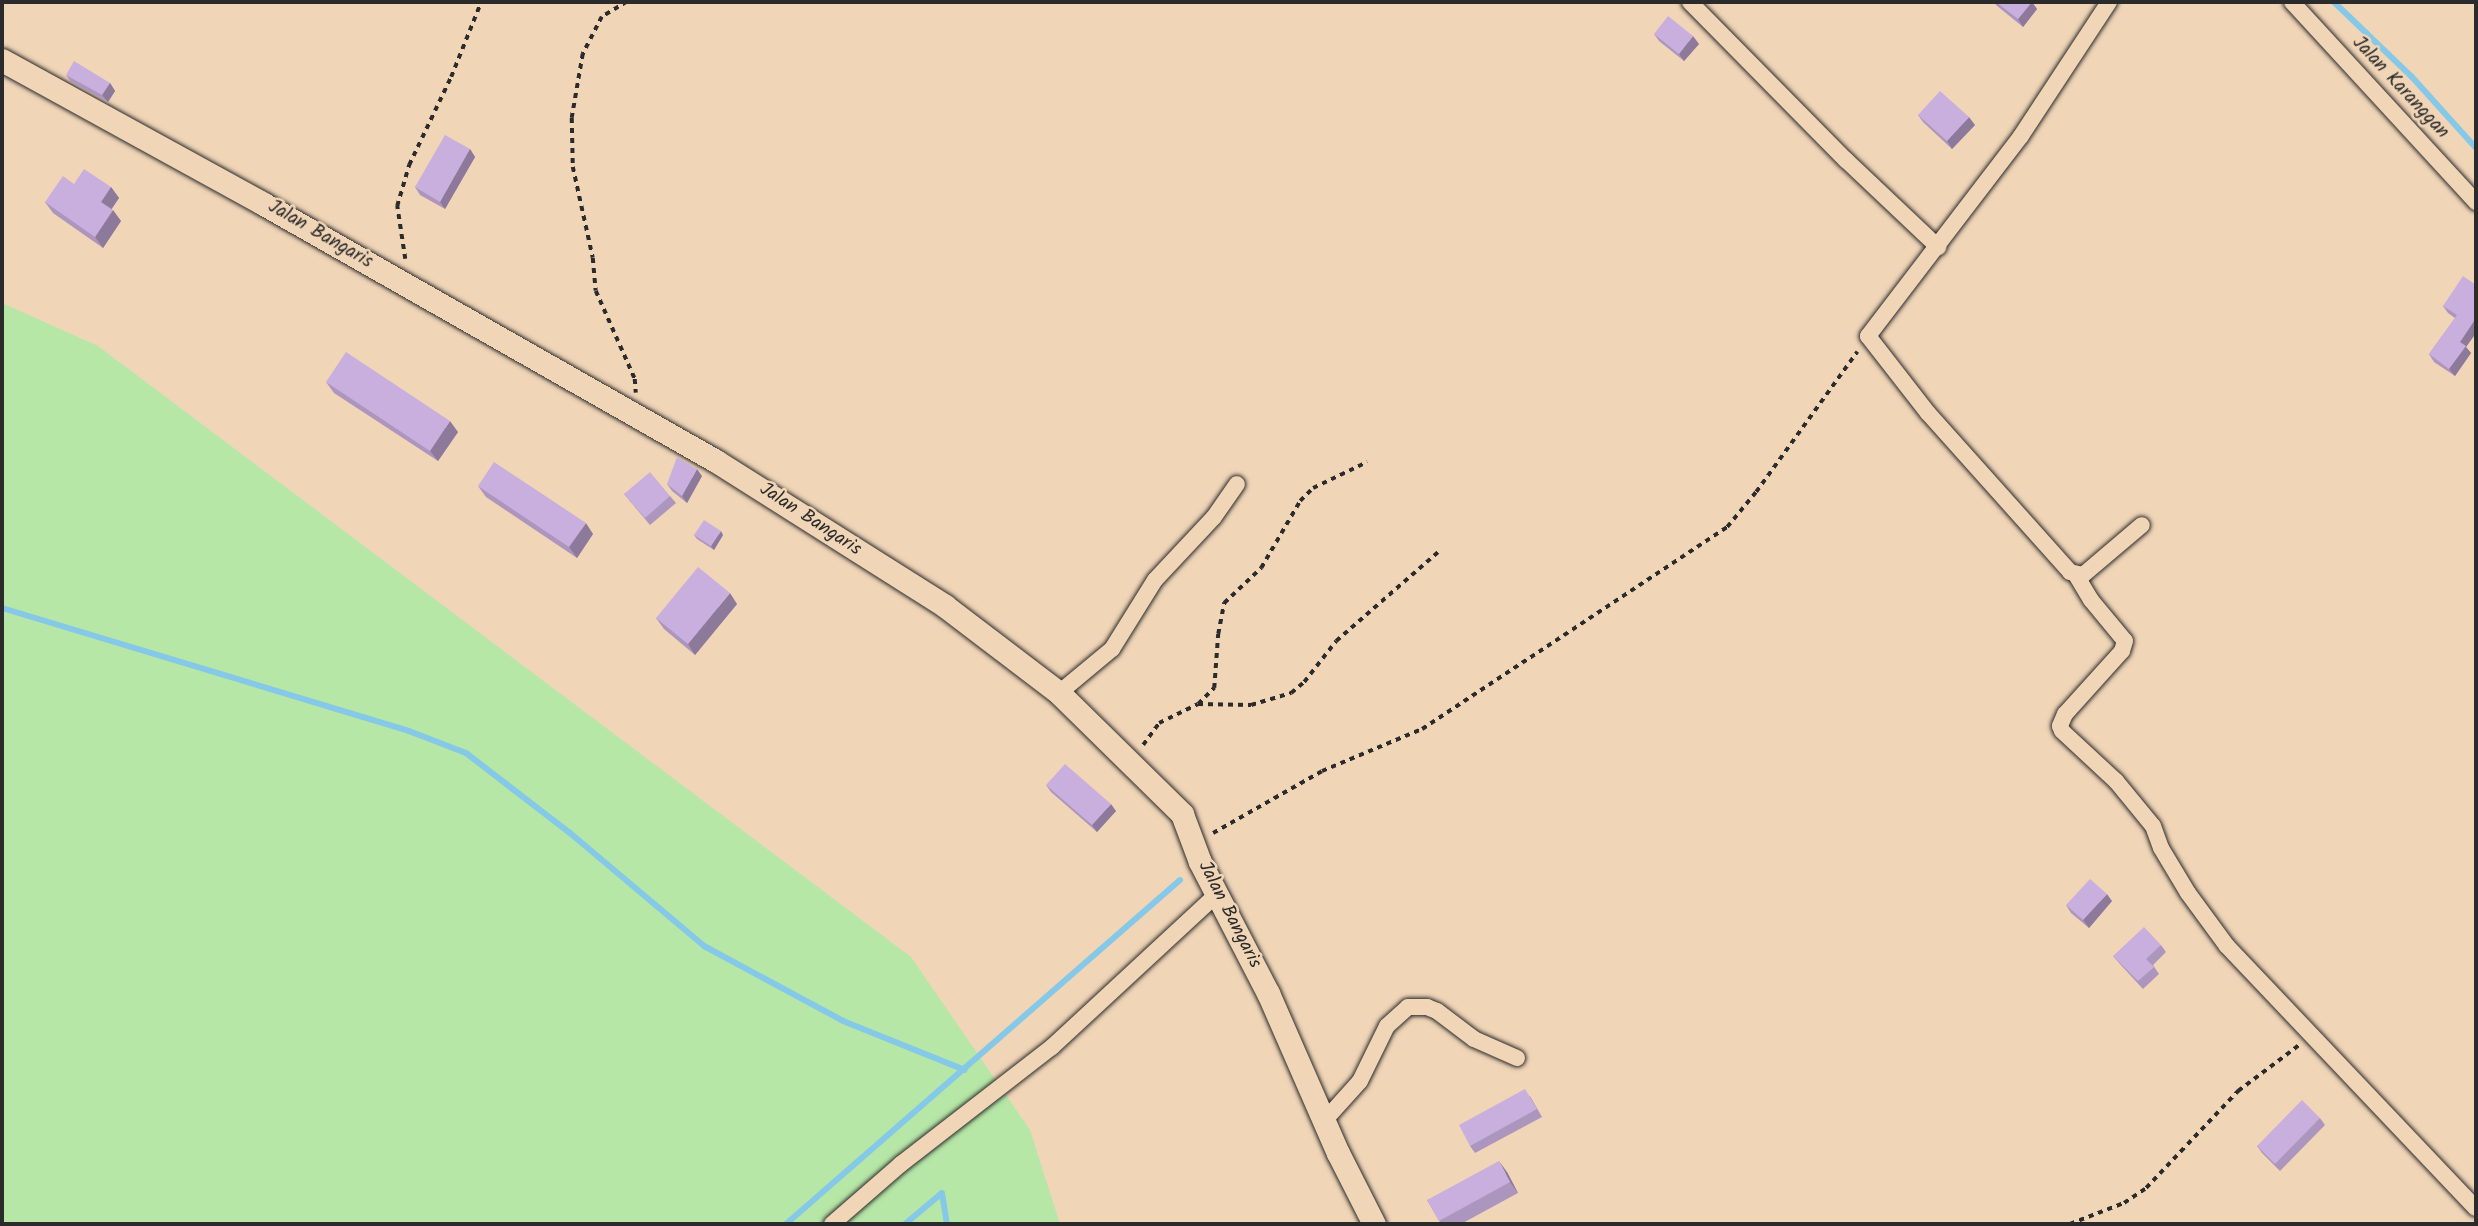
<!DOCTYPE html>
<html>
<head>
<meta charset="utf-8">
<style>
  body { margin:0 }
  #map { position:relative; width:2478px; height:1226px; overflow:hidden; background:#f0d5b7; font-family:Kalam,sans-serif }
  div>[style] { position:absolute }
  .green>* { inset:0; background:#b6e7a7 }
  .stream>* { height:6px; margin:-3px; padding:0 3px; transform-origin:3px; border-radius:3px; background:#86c8e7 }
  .path>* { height:3.5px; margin-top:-1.75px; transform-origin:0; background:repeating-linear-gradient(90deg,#2b2b2b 0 5px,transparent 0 10px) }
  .roads { filter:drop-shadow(0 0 2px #2b2b2b) drop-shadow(0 0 2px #2b2b2b) }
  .street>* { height:16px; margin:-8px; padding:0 8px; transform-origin:8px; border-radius:8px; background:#f0d5b7 }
  .secondary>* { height:23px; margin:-11.5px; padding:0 11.5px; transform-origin:11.5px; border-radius:11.5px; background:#f0d5b7 }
  .wall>* { inset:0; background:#ad96be }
  .shaded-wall>* { inset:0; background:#8d7a9b }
  .building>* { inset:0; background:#c9afdd }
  span { translate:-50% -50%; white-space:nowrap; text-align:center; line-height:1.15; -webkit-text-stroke:5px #f0d5b7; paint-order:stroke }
  .street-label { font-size:19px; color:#2b2b2b }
  .frame { position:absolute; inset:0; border:4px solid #2b2b2b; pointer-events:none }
</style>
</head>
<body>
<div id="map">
  <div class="green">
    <i style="clip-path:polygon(2px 303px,98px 346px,911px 957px,1030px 1130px,1060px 1224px,2px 1224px)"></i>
  </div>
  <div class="stream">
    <i style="left:2334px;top:2px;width:108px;rotate:43.9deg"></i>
    <i style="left:2412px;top:77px;width:96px;rotate:48deg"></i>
    <i style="left:2px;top:608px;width:425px;rotate:16.8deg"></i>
    <i style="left:409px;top:731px;width:61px;rotate:21.1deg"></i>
    <i style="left:466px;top:753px;width:131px;rotate:37.6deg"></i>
    <i style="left:570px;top:833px;width:175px;rotate:40.1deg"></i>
    <i style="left:704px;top:946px;width:158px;rotate:28.3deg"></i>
    <i style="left:843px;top:1021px;width:131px;rotate:21.9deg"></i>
    <i style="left:786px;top:1224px;width:523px;rotate:-41.12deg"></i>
    <i style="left:905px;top:1224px;width:48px;rotate:-40deg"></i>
    <i style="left:942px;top:1193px;width:31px;rotate:81deg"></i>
  </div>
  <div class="path">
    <i style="left:627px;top:2px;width:29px;rotate:149deg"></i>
    <i style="left:602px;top:17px;width:42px;rotate:117.2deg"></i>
    <i style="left:583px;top:54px;width:65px;rotate:99.8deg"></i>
    <i style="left:572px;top:118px;width:49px;rotate:88.8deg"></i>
    <i style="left:573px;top:167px;width:93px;rotate:77.6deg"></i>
    <i style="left:593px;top:258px;width:33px;rotate:85deg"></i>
    <i style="left:596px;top:291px;width:96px;rotate:66.1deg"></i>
    <i style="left:635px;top:379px;width:14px;rotate:86deg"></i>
    <i style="left:405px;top:259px;width:54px;rotate:-98.6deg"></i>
    <i style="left:397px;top:206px;width:43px;rotate:-73.7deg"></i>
    <i style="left:409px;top:165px;width:98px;rotate:-64.5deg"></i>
    <i style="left:451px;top:77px;width:81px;rotate:-68.2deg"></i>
    <i style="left:1198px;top:704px;width:53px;rotate:1.1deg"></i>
    <i style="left:1251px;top:705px;width:42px;rotate:-16.7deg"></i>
    <i style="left:1291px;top:693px;width:17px;rotate:-40deg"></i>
    <i style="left:1304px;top:682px;width:52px;rotate:-52deg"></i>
    <i style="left:1336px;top:641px;width:135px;rotate:-41.1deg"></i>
    <i style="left:1143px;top:745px;width:27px;rotate:-54deg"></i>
    <i style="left:1159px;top:723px;width:43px;rotate:-26deg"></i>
    <i style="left:1198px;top:704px;width:23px;rotate:-45deg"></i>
    <i style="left:1214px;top:688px;width:54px;rotate:-85.8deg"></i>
    <i style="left:1218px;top:634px;width:32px;rotate:-79deg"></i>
    <i style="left:1224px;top:603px;width:51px;rotate:-43.4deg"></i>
    <i style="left:1261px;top:568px;width:78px;rotate:-59.8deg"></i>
    <i style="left:1300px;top:501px;width:18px;rotate:-45deg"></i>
    <i style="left:1313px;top:488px;width:60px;rotate:-25.7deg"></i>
    <i style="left:1213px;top:833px;width:125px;rotate:-29.6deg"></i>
    <i style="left:1322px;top:771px;width:108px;rotate:-22.8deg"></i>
    <i style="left:1422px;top:729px;width:366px;rotate:-33.5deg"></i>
    <i style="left:1727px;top:527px;width:45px;rotate:-50.4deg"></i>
    <i style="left:1756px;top:492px;width:173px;rotate:-54.2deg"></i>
    <i style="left:2070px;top:1224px;width:58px;rotate:-21.3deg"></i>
    <i style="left:2124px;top:1203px;width:27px;rotate:-34deg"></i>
    <i style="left:2146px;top:1188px;width:134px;rotate:-46.5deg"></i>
    <i style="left:2238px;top:1091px;width:76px;rotate:-37deg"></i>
  </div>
  <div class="roads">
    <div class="street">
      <i style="left:1690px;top:2px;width:222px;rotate:45.4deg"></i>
      <i style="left:1846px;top:160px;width:127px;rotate:43.4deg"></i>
      <i style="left:2109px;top:2px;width:160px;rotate:123.3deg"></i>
      <i style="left:2021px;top:136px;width:252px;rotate:127.4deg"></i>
      <i style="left:1868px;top:336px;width:98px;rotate:52.1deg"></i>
      <i style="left:1928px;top:413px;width:213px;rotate:48.2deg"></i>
      <i style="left:2070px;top:572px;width:13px;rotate:13deg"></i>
      <i style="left:2083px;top:575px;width:77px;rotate:-40.3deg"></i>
      <i style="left:2292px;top:2px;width:272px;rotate:47.4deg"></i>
      <i style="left:2076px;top:575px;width:29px;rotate:59deg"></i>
      <i style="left:2091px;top:600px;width:53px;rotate:50.3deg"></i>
      <i style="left:2125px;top:641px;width:10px;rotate:107deg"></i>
      <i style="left:2122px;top:651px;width:85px;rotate:132.1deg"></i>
      <i style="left:2065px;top:714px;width:13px;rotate:113deg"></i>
      <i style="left:2060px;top:726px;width:5px;rotate:68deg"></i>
      <i style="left:2062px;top:731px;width:74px;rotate:42.8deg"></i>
      <i style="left:2116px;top:781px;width:58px;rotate:50.6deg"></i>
      <i style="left:2153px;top:826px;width:23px;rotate:70deg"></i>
      <i style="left:2161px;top:848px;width:52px;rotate:59deg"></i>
      <i style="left:2188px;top:893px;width:66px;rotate:53.7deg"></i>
      <i style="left:2227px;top:946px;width:361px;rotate:46.5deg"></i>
      <i style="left:1059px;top:693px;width:69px;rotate:-39.7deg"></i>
      <i style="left:1112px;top:649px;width:81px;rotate:-58.1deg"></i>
      <i style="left:1155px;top:580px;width:86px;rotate:-46.9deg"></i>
      <i style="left:1214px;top:517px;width:40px;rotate:-55.1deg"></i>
      <i style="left:1325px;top:1120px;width:52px;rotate:-48.1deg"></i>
      <i style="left:1360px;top:1081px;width:61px;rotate:-63.9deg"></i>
      <i style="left:1387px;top:1026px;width:28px;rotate:-42deg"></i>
      <i style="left:1408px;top:1007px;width:19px"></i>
      <i style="left:1427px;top:1007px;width:11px;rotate:22deg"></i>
      <i style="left:1437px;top:1011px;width:46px;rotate:37.1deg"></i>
      <i style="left:1474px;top:1039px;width:47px;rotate:23.8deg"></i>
      <i style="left:832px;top:1224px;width:91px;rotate:-41deg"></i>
      <i style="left:901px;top:1164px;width:191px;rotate:-37.8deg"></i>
      <i style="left:1052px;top:1047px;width:225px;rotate:-42.8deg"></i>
    </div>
    <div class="secondary">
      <i style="left:2px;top:60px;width:297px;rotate:28.8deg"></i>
      <i style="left:262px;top:203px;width:522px;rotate:29.61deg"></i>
      <i style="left:716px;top:461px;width:271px;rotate:32.3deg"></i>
      <i style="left:945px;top:606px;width:143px;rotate:37.3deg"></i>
      <i style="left:1059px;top:693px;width:173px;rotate:44.5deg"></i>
      <i style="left:1182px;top:814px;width:51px;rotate:69.4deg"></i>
      <i style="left:1200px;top:862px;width:148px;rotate:62.6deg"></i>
      <i style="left:1268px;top:993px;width:175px;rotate:66.4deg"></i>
      <i style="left:1338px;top:1153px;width:80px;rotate:63.1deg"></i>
    </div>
  </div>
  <div class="wall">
    <i style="clip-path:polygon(1994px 2px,2032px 2px,2037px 9px,2023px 27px,1996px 5px)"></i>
    <i style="clip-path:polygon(1654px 34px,1699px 44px,1684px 61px,1659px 41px)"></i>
    <i style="clip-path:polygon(66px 75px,110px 83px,115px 91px,108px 102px,71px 82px)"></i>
    <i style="clip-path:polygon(1918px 115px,1975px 125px,1952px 149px,1923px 122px)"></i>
    <i style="clip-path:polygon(470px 149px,475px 157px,445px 209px,420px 195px,415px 187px)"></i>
    <i style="clip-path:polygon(74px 184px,111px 187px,119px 198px,111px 209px,121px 221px,103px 248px,53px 213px,45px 202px)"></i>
    <i style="clip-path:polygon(2476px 285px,2476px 333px,2466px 347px,2471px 353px,2455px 376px,2434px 362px,2429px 354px,2455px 318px,2448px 313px,2443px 306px)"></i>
    <i style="clip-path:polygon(326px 382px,458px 432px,438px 461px,334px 393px)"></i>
    <i style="clip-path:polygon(702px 476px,687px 503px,672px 491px,667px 484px)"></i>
    <i style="clip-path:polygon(478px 486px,593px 534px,577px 558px,486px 497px)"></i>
    <i style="clip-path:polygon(624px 494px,670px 496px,676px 503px,650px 525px)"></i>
    <i style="clip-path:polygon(694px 535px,723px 535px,714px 550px,697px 539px)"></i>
    <i style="clip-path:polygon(737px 604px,695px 655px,664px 629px,656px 618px)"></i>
    <i style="clip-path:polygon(1046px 785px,1116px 811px,1097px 832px,1051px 792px)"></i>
    <i style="clip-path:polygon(2112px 901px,2089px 928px,2071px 913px,2066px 905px)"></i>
    <i style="clip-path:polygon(2161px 945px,2166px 952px,2153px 965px,2159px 974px,2143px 989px,2119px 963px,2113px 956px)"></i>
    <i style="clip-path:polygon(1530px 1096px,1542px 1117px,1475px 1153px,1470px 1146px)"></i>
    <i style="clip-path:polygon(2320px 1118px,2325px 1125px,2280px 1171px,2262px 1153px,2257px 1146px)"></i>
    <i style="clip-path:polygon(1507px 1172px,1518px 1193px,1461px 1224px,1441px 1224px,1427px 1200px)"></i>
  </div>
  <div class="shaded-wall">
    <i style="clip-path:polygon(2032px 2px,2037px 9px,2023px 27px,2018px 19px)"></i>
    <i style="clip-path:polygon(1693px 36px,1699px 44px,1684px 61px,1679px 54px)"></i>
    <i style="clip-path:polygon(110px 83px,115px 91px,108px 102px,102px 95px)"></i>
    <i style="clip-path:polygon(1969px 117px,1975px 125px,1952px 149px,1947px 141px)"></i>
    <i style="clip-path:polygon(470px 149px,475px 157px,445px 209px,440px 202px)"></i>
    <i style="clip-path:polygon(111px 187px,119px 198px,109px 213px,101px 202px)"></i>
    <i style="clip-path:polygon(113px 210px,121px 221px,103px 248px,95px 237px)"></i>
    <i style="clip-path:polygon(2476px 318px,2476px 333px,2466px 347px,2471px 353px,2455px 376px,2449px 369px,2460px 342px)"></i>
    <i style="clip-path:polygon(450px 421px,458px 432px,438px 461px,430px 451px)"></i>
    <i style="clip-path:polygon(697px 469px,702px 476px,687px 503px,682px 496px)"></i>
    <i style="clip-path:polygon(586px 523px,593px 534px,577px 558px,569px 547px)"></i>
    <i style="clip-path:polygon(721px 531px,723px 535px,714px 550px,711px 546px)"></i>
    <i style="clip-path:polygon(730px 593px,737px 604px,695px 655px,688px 644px)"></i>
    <i style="clip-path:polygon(1111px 804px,1116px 811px,1097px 832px,1092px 825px)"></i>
    <i style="clip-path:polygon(2107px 894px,2112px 901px,2089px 928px,2083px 920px)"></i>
    <i style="clip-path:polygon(1499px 1161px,1507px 1172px,1518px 1193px,1510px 1182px)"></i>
  </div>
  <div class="building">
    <i style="clip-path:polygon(1996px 2px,2032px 2px,2018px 19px)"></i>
    <i style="clip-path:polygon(1668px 16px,1693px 36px,1679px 54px,1654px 34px)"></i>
    <i style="clip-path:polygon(74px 61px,110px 83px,102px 95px,66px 75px)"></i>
    <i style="clip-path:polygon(1940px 91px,1969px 117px,1947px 141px,1918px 115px)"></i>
    <i style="clip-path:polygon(445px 135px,470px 149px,440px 202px,415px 187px)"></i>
    <i style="clip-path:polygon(84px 169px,111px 187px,101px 202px,113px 210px,95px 237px,45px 202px,63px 176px,74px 184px)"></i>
    <i style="clip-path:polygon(2463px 276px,2476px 285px,2476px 318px,2460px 342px,2466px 346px,2449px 369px,2429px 354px,2457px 315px,2443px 306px)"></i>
    <i style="clip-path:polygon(346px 352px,450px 421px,430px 451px,326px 382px)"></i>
    <i style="clip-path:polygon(677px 457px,697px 469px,682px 496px,667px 484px)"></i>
    <i style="clip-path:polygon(494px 462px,586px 523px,569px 547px,478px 486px)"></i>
    <i style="clip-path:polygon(650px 472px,670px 496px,645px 518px,624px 494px)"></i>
    <i style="clip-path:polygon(704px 520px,721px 531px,711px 546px,694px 535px)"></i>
    <i style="clip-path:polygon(698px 567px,730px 593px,688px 644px,656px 618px)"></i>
    <i style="clip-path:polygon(1065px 764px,1111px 804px,1092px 825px,1046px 785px)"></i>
    <i style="clip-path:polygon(2090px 879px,2107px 894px,2083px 920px,2066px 905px)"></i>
    <i style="clip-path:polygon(2144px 927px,2161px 945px,2146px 959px,2154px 967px,2138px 981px,2113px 956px)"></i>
    <i style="clip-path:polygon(1525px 1089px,1537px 1109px,1470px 1146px,1459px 1125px)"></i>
    <i style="clip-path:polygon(2302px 1100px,2320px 1118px,2275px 1164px,2257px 1146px)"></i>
    <i style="clip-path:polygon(1499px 1161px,1510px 1182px,1439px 1221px,1427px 1200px)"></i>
  </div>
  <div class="street-label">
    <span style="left:2400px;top:88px;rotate:47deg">Jalan Karanggan</span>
    <span style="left:320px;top:235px;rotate:30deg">Jalan Bangaris</span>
    <span style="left:810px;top:520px;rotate:33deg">Jalan Bangaris</span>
    <span style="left:1229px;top:915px;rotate:63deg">Jalan Bangaris</span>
  </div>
  <div class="frame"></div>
</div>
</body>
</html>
